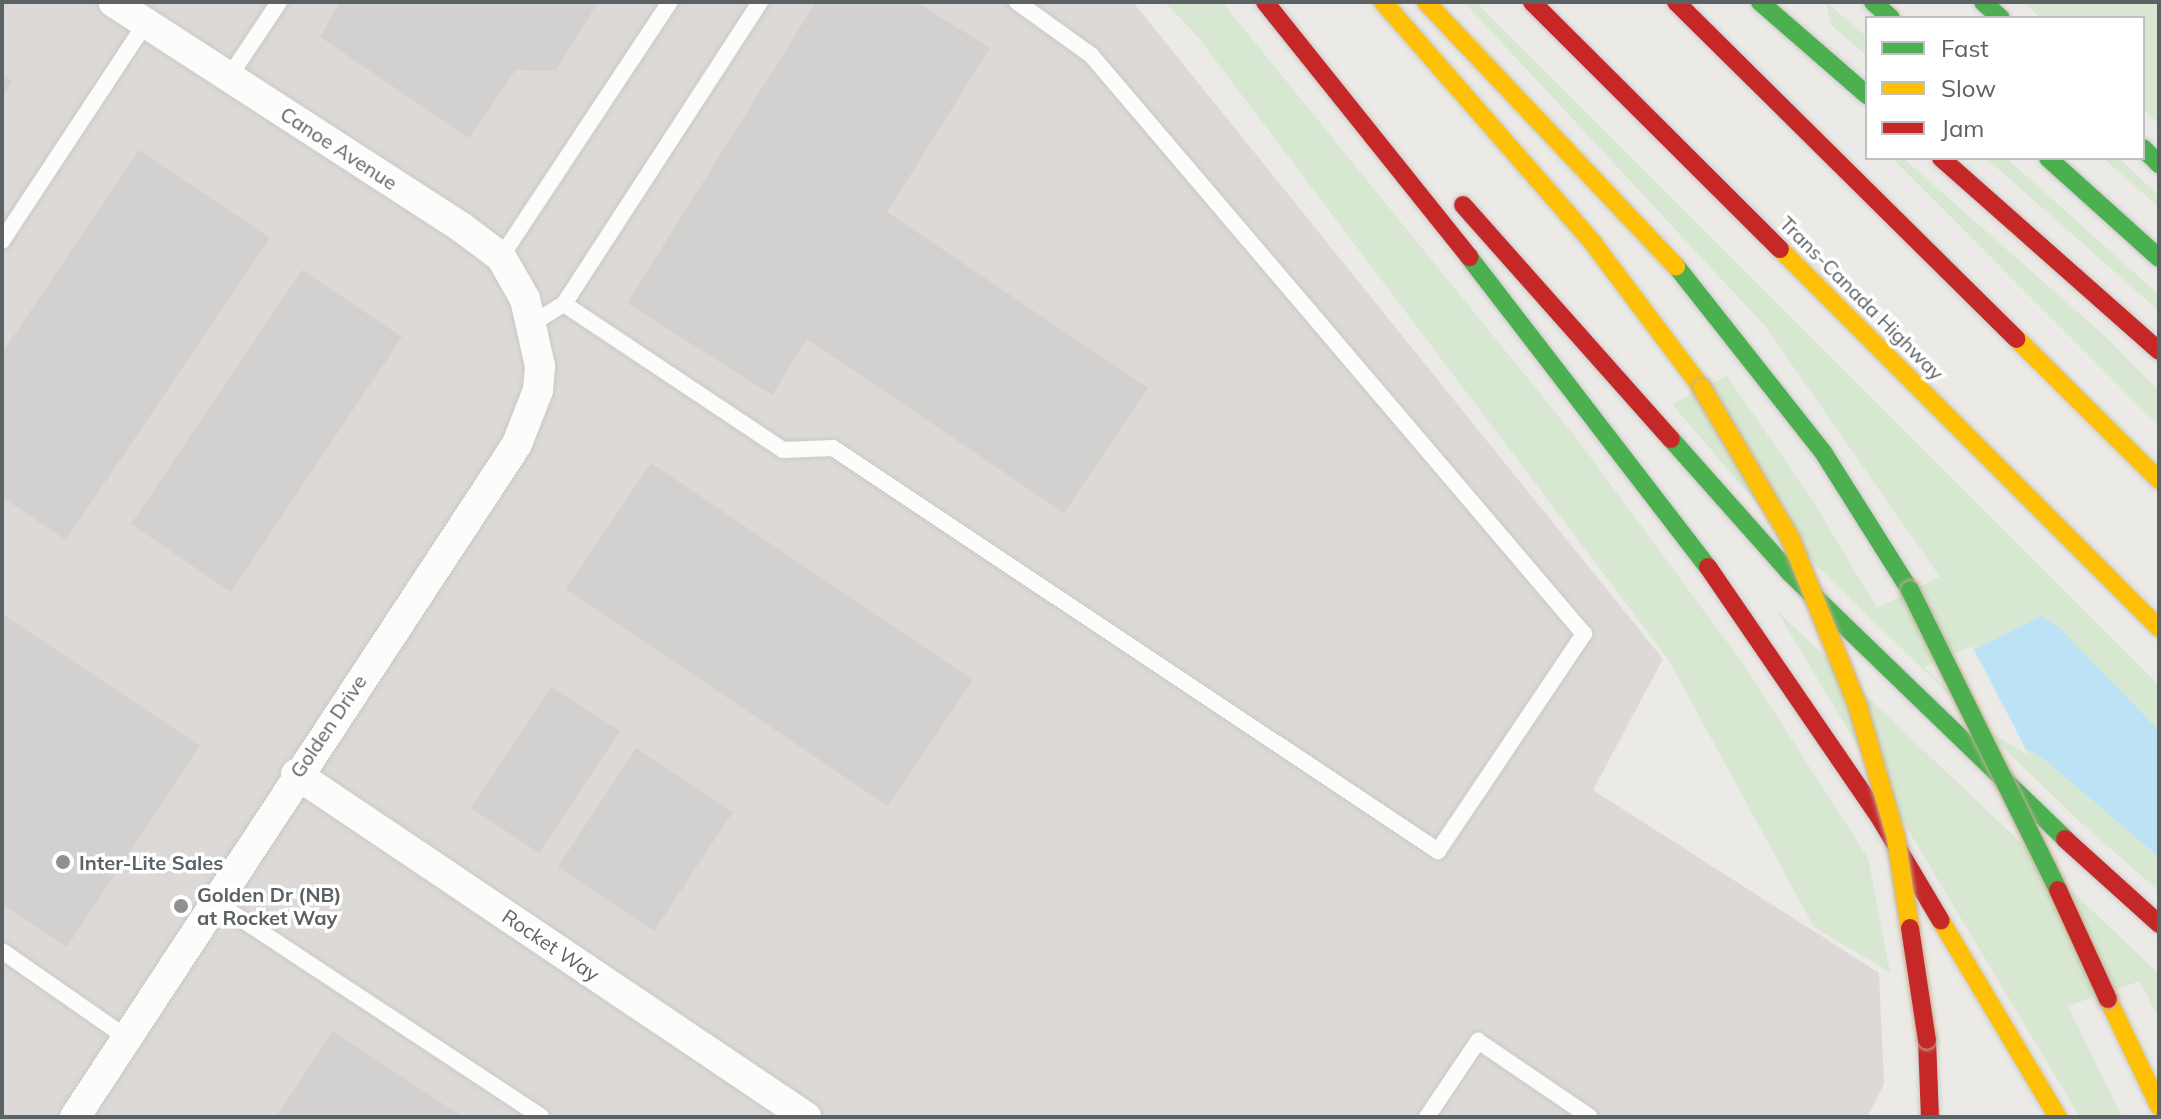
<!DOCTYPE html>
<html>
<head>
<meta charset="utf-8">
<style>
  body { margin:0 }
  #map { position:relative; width:2161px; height:1119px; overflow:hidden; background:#eceae6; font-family:Mulish,sans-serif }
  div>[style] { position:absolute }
  .industrial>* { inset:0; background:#dcd9d6 }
  .green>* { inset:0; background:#d7e7d2 }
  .water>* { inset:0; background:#bbe3f5 }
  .pier>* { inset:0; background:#eceae6 }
  .building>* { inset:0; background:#d3d1cf }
  .roads { filter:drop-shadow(0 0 2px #c8c9c8) drop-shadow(0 0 2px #c8c9c8) }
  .lane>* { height:16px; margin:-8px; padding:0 8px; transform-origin:8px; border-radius:8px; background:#fcfcfb }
  .street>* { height:30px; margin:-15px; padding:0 15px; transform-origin:15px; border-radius:15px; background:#fcfcfb }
  .fast>* { height:18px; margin:-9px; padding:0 9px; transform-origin:9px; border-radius:9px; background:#4caf50 }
  .slow>* { height:18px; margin:-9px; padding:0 9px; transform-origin:9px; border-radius:9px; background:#ffc107 }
  .jam>* { height:18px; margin:-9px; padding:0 9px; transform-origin:9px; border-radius:9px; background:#c62828 }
  .bridges { filter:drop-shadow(0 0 2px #c3af94) drop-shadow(0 0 2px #c3af94) }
  .fast-bridge>* { height:18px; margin:-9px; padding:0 9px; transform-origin:9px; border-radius:9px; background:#4caf50 }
  .slow-bridge>* { height:18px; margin:-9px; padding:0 9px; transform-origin:9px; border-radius:9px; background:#ffc107 }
  .jam-bridge>* { height:18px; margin:-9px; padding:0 9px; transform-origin:9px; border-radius:9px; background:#c62828 }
  .dots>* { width:22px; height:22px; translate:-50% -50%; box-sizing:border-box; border:4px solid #fff; border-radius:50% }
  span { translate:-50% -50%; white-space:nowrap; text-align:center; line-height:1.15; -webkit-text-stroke:7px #fff; paint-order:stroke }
  .street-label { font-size:20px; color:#5c6164 }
  .poi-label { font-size:20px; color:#5c6164; font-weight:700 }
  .left { translate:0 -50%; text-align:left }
  .frame { position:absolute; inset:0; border:4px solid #5c6164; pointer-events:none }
  .legend { position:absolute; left:1865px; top:16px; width:280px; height:144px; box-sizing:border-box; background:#fff; border:2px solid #bec0c1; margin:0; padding:10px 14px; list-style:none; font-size:24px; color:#5c6164 }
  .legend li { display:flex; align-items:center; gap:16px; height:40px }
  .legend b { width:40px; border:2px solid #bec0c1 }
</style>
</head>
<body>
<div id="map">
  <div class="industrial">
    <i style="clip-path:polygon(2px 2px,1133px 2px,1663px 659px,1593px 790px,1879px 973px,1884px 1084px,1867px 1117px,2px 1117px)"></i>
  </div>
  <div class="green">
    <i style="clip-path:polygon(1165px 2px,1222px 2px,1577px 439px,1744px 665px,1868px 858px,1890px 972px,1814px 927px,1668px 659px,1198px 37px)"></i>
    <i style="clip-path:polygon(1464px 2px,1476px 2px,2159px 685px,2159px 731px,2041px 616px,1965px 654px,1990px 728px,2045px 760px,2159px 857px,2159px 891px,2080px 822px,1775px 525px,1672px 404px,1727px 376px,1813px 501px,1877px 608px,1940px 577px,1765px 326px)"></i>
    <i style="clip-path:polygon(1826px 2px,1867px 37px,1867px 56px,1831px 25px)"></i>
    <i style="clip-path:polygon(2023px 2px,2159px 2px,2159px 124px,2143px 109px,2143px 18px,2041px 18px)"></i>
    <i style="clip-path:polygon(1892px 158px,1903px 158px,2107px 338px,2159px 391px,2159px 426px)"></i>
    <i style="clip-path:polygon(1986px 158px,2006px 158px,2021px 171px,2159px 295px,2159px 311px)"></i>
    <i style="clip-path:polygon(2103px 158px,2119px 158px,2159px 196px,2159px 207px)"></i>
    <i style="clip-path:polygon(1777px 611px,2159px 974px,2159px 1019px,2140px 981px,2068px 1006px,2122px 1117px,2080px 1117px)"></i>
  </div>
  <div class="water">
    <i style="clip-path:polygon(2041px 616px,2059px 627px,2159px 731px,2159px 857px,2045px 760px,1990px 728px,1965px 654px)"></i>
  </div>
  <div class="pier">
    <i style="clip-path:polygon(1972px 646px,2017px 732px,2028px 755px,1988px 731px,1924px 667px)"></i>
  </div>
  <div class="building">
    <i style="clip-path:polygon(340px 2px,598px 2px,556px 71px,516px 70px,469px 138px,320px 37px)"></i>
    <i style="clip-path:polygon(816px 2px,916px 2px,990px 48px,887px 212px,1148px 388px,1064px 513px,807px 339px,772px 395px,627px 303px)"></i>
    <i style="clip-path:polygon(2px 75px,12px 82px,2px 96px)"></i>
    <i style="clip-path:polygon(139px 150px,270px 238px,66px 540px,2px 497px,2px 353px)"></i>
    <i style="clip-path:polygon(302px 270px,402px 337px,231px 592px,131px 524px)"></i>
    <i style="clip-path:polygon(651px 463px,973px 680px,888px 806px,566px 589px)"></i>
    <i style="clip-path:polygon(2px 614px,200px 746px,67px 947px,2px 904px)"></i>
    <i style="clip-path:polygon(551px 687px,620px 731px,539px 853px,471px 808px)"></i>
    <i style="clip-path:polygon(636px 748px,733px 812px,654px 931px,558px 867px)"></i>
    <i style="clip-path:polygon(333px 1031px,463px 1117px,276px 1117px)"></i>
  </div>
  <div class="roads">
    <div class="lane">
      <i style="left:229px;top:77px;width:90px;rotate:-56.3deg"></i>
      <i style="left:2px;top:241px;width:261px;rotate:-56.6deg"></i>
      <i style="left:501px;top:257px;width:306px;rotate:-56.5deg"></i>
      <i style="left:564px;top:304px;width:263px;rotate:33.7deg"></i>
      <i style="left:783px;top:450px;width:50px;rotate:-2.3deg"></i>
      <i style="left:833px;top:448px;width:727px;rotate:33.67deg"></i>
      <i style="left:1438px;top:851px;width:262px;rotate:-56.1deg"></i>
      <i style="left:1584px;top:634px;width:760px;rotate:-130.41deg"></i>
      <i style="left:1091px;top:55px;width:91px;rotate:-144.4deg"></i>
      <i style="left:533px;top:323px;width:36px;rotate:-32deg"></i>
      <i style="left:564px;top:304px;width:360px;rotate:-57deg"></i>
      <i style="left:214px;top:901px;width:392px;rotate:33.4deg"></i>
      <i style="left:2px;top:951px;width:152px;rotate:34.8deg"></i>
      <i style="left:1427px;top:1117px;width:92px;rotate:-56.1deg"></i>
      <i style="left:1478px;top:1041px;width:135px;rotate:34.2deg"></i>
    </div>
    <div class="street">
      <i style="left:296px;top:774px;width:615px;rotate:33.92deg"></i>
      <i style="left:75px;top:1117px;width:805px;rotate:-56.7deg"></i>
      <i style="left:517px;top:444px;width:58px;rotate:-68.7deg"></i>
      <i style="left:538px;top:390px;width:24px;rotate:-85deg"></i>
      <i style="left:540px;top:366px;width:69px;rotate:-102.6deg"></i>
      <i style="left:525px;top:299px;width:48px;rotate:-119.7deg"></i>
      <i style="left:501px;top:257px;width:50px;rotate:-143.1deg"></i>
      <i style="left:461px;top:227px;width:414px;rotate:-147.1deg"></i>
    </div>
    <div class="fast">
      <i style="left:1760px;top:2px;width:142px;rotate:41deg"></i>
      <i style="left:1873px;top:2px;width:24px;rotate:42deg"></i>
      <i style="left:1983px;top:2px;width:24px;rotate:42deg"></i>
      <i style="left:2143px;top:148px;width:23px;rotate:45deg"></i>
      <i style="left:2048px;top:158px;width:149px;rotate:42deg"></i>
      <i style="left:1469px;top:257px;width:391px;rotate:52.4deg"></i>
      <i style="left:1676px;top:266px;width:237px;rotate:51.7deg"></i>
      <i style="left:1823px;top:452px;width:163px;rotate:57.8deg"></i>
      <i style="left:1671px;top:439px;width:179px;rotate:48.4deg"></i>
      <i style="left:1790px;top:573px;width:383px;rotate:44deg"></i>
    </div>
    <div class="slow">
      <i style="left:1383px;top:2px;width:320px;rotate:48.9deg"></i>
      <i style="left:1593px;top:243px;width:181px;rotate:53.1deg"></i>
      <i style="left:1426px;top:2px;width:364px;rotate:46.6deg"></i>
      <i style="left:1780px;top:249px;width:536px;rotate:45deg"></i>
      <i style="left:2017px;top:339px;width:200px;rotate:44.8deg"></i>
      <i style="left:1941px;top:921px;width:228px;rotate:59.2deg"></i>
      <i style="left:2108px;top:999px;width:119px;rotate:64.5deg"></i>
    </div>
    <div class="jam">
      <i style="left:1265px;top:2px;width:327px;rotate:51.3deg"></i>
      <i style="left:1532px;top:2px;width:350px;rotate:44.9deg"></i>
      <i style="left:1676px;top:2px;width:479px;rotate:44.7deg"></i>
      <i style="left:1941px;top:158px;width:291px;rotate:41.5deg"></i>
      <i style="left:1463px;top:205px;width:313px;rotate:48.4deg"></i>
      <i style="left:1708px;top:567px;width:306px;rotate:55.6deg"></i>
      <i style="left:1881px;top:820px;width:117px;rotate:59.3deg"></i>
      <i style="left:2065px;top:839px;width:127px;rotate:42.1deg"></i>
      <i style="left:1927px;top:1040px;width:77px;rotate:87.8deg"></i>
    </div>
  </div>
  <div class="bridges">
    <div class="fast-bridge">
      <i style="left:1910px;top:590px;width:335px;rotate:63.7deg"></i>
    </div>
    <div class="slow-bridge">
      <i style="left:1702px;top:388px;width:176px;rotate:59.6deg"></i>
      <i style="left:1791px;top:540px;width:180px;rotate:68.1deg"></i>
      <i style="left:1858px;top:707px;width:136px;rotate:73.8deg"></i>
      <i style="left:1896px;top:838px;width:91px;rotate:81.2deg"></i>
    </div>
    <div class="jam-bridge">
      <i style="left:2058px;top:890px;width:120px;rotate:65.4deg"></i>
      <i style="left:1910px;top:928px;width:113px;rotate:81.4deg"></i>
    </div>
  </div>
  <div class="dots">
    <i style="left:63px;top:862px;background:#8e9192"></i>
    <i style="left:181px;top:906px;background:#8e9192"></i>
  </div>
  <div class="street-label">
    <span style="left:339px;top:148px;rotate:33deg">Canoe Avenue</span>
    <span style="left:1862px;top:298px;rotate:45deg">Trans-Canada Highway</span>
    <span style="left:328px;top:726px;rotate:-56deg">Golden Drive</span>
    <span style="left:551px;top:945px;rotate:34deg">Rocket Way</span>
  </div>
  <div class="poi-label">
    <span class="left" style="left:79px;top:862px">Inter-Lite Sales</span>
    <span class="left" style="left:197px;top:906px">Golden Dr (NB)<br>at Rocket Way</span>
  </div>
  <div class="frame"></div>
  <ul class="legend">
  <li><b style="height:10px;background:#4caf50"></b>Fast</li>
  <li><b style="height:10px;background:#ffc107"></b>Slow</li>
  <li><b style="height:10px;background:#c62828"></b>Jam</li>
  </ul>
</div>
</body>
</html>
